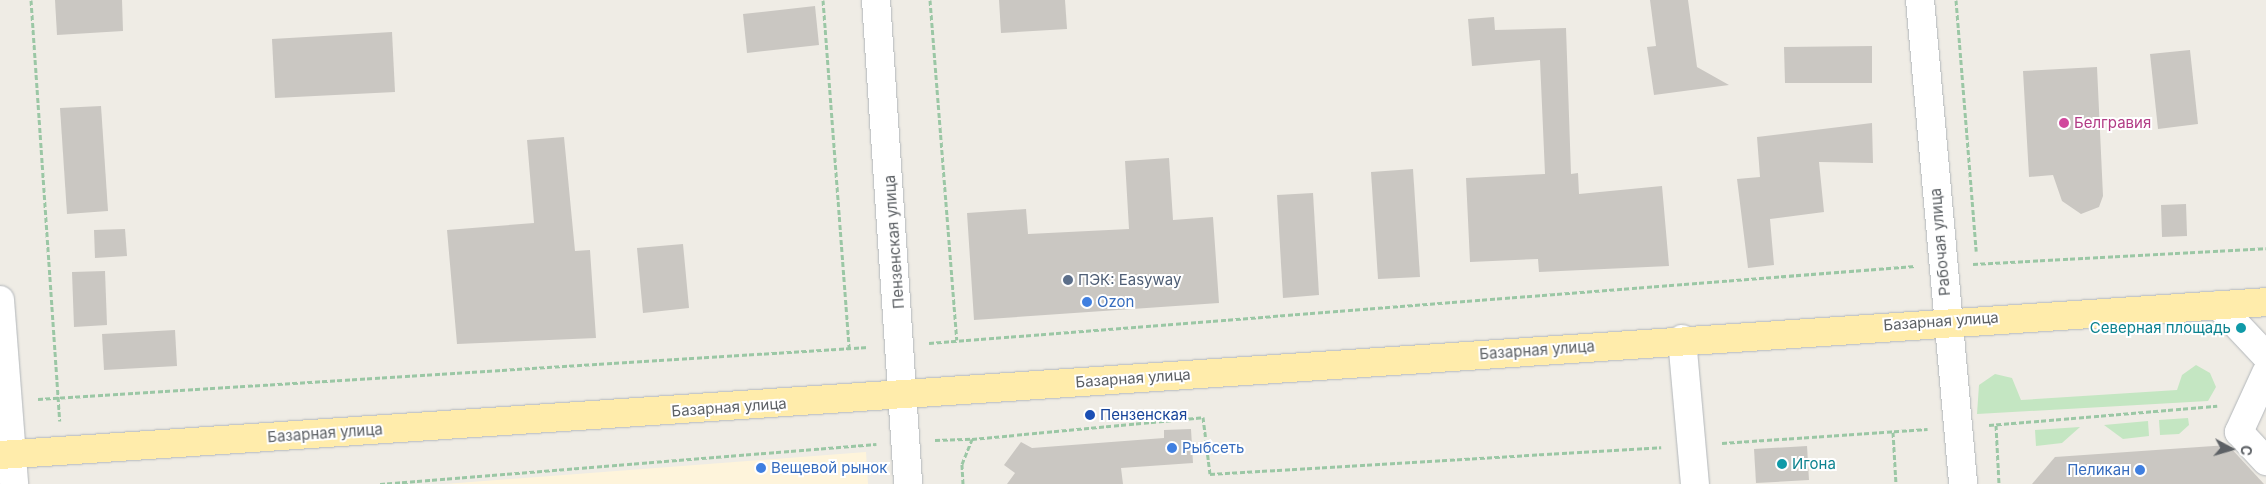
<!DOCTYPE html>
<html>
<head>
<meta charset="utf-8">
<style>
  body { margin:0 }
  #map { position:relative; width:2266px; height:484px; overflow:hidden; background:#efece5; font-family:Inter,sans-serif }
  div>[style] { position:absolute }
  .commercial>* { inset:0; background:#fef4db }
  .green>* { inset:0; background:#c4e6c2 }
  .building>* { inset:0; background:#cac7c2 }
  .path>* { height:3px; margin-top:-1.5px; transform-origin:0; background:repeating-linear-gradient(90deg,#9bc7a5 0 5px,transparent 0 7.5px) }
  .roads { filter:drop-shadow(0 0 1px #b2b6ba) drop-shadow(0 0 1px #b2b6ba) }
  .minor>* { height:28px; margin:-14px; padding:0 14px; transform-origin:14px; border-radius:14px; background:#fff }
  .major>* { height:28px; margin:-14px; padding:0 14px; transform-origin:14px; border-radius:14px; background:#ffecab }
  .dots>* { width:14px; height:14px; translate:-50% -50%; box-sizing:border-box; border:2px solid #fff; border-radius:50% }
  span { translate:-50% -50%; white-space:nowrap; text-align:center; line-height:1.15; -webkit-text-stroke:4px #fff; paint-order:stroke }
  .hotel-label { font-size:15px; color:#b23c85 }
  .left { translate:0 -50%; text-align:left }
  .street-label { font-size:15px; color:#5d6165 }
  .service-label { font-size:15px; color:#4e5e75 }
  .shop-label { font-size:15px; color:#366cbe }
  .right { translate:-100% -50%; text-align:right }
  .culture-label { font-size:15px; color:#0d838f }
  .transit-label { font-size:15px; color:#164399 }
  .north { position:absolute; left:2206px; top:424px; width:50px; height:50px; -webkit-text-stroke:4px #fff; paint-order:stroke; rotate:96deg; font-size:14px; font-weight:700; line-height:20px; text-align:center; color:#5d6165 }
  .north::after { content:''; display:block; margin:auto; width:18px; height:22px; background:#5d6165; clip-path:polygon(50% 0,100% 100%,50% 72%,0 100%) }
</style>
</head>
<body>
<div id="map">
  <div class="commercial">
    <i style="clip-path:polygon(866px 452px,868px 484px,445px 484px)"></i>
  </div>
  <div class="green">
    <i style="clip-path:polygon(2196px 365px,2210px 373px,2216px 387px,2208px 401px,1977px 414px,1979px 385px,1995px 374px,2012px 378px,2021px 400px,2177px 390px,2182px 375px)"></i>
    <i style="clip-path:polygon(2188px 418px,2189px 425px,2179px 434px,2160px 435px,2159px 420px)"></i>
    <i style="clip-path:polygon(2148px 421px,2149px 436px,2123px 439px,2104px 425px)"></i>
    <i style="clip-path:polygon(2080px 427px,2062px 443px,2036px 446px,2035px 430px)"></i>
  </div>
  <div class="building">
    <i style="clip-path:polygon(55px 0,122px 0,123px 31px,57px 35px)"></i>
    <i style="clip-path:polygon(999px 0,1065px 0,1067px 29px,1001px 33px)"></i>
    <i style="clip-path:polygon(1650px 0,1688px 0,1697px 67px,1729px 85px,1654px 95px,1647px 47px,1656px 46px)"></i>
    <i style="clip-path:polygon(815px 6px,819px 45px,747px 53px,743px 14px)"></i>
    <i style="clip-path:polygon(1494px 17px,1495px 30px,1566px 28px,1571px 174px,1578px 173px,1579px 194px,1662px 186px,1669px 266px,1539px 272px,1538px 259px,1470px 262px,1466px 178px,1545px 174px,1540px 60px,1472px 66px,1468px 19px)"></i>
    <i style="clip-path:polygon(392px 32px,395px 92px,275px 98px,272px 39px)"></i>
    <i style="clip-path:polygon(1872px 46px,1872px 83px,1785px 83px,1784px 47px)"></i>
    <i style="clip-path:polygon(2190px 50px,2198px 124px,2158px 129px,2150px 54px)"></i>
    <i style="clip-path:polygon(2097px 67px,2103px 196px,2099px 207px,2081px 214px,2062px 201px,2053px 175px,2029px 177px,2023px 71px)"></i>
    <i style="clip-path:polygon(101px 106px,108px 211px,67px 214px,60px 108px)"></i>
    <i style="clip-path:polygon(1872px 123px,1873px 163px,1819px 162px,1824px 212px,1770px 219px,1774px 265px,1748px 268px,1737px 179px,1760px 177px,1757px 137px)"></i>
    <i style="clip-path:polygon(564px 137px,575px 251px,590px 250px,596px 338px,457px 344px,447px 230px,534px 223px,527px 140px)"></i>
    <i style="clip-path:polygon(1169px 158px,1173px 220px,1213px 217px,1219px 303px,974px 320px,967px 213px,1026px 209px,1028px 234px,1129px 229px,1125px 161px)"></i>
    <i style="clip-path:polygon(1413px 169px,1420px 277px,1378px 279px,1371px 172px)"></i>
    <i style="clip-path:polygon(1313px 193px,1319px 295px,1283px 298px,1277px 195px)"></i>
    <i style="clip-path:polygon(2186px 204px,2187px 236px,2162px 237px,2161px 205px)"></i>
    <i style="clip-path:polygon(125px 229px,127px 256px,95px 258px,94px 230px)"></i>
    <i style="clip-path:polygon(683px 244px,689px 308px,643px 313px,637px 248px)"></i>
    <i style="clip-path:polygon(105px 271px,107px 325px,74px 327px,72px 272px)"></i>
    <i style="clip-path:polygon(175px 330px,177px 366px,104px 370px,102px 334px)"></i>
    <i style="clip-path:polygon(1191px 429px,1193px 463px,1121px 468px,1123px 484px,1007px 484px,1015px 473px,1004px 465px,1021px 442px,1032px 448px,1164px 438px,1164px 430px)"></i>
    <i style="clip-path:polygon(2228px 445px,2264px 484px,2032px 484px,2055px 457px)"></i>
    <i style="clip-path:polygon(1807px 446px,1809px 480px,1756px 483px,1754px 449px)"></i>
  </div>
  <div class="path">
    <i style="left:31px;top:0;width:422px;rotate:86.1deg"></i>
    <i style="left:823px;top:0;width:350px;rotate:85.7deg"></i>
    <i style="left:930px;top:0;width:341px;rotate:85.5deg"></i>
    <i style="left:1956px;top:0;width:252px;rotate:85.4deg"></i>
    <i style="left:1973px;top:264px;width:293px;rotate:-3.1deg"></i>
    <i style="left:929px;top:343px;width:989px;rotate:-4.47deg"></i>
    <i style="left:38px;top:399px;width:832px;rotate:-3.58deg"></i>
    <i style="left:1989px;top:425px;width:229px;rotate:-4.8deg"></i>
    <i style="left:1996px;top:425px;width:59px;rotate:87.1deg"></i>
    <i style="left:1893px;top:432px;width:52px;rotate:86.7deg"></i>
    <i style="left:935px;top:440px;width:37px;rotate:-2deg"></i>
    <i style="left:1722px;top:443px;width:206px;rotate:-3.9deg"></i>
    <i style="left:380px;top:484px;width:498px;rotate:-4.6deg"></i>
    <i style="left:963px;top:484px;width:20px;rotate:-93deg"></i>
    <i style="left:962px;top:464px;width:27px;rotate:-68deg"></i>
    <i style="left:972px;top:439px;width:232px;rotate:-5.4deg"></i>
    <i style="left:1203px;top:417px;width:57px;rotate:83deg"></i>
    <i style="left:1210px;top:474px;width:452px;rotate:-3.4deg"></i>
  </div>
  <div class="roads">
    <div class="minor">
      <i style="left:876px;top:0;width:485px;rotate:86.2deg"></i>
      <i style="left:1920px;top:0;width:486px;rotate:84.9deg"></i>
      <i style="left:0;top:300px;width:185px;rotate:85.6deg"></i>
      <i style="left:2218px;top:305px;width:70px;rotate:46.7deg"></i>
      <i style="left:1682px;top:339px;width:146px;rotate:84.9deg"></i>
      <i style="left:2266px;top:373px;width:65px;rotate:114.6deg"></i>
      <i style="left:2239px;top:432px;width:40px;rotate:47deg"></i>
    </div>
    <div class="major">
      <i style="left:0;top:455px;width:2271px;rotate:-3.86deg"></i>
    </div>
  </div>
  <div class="dots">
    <i style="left:2064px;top:123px;background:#d1479c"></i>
    <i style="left:1068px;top:280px;background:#5c6f8a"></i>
    <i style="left:1087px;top:302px;background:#3f7fe0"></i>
    <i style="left:2241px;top:328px;background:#0f9aa8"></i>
    <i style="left:1090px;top:415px;background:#1a4fb4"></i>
    <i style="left:1172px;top:448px;background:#3f7fe0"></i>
    <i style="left:1782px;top:464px;background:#0f9aa8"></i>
    <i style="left:761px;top:468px;background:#3f7fe0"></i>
    <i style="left:2140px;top:470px;background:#3f7fe0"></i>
  </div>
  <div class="hotel-label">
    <span class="left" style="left:2074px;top:123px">Белгравия</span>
  </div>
  <div class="street-label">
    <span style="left:894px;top:242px;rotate:-94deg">Пензенская улица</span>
    <span style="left:1940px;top:242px;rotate:-95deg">Рабочая улица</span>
    <span style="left:1941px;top:321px;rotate:-4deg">Базарная улица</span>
    <span style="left:1537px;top:350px;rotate:-4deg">Базарная улица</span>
    <span style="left:1133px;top:378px;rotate:-4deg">Базарная улица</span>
    <span style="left:729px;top:407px;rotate:-4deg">Базарная улица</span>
    <span style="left:325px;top:433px;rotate:-4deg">Базарная улица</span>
  </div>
  <div class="service-label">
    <span class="left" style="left:1078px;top:280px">ПЭК: Easyway</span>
  </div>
  <div class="shop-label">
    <span class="left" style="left:1097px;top:302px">Ozon</span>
    <span class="left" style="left:1182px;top:448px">Рыбсеть</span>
    <span class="left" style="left:771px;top:468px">Вещевой рынок</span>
    <span class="right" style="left:2130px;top:470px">Пеликан</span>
  </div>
  <div class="culture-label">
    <span class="right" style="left:2231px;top:328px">Северная площадь</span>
    <span class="left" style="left:1792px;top:464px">Игона</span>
  </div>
  <div class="transit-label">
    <span class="left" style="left:1100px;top:415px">Пензенская</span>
  </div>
  <div class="north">С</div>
</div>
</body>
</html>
